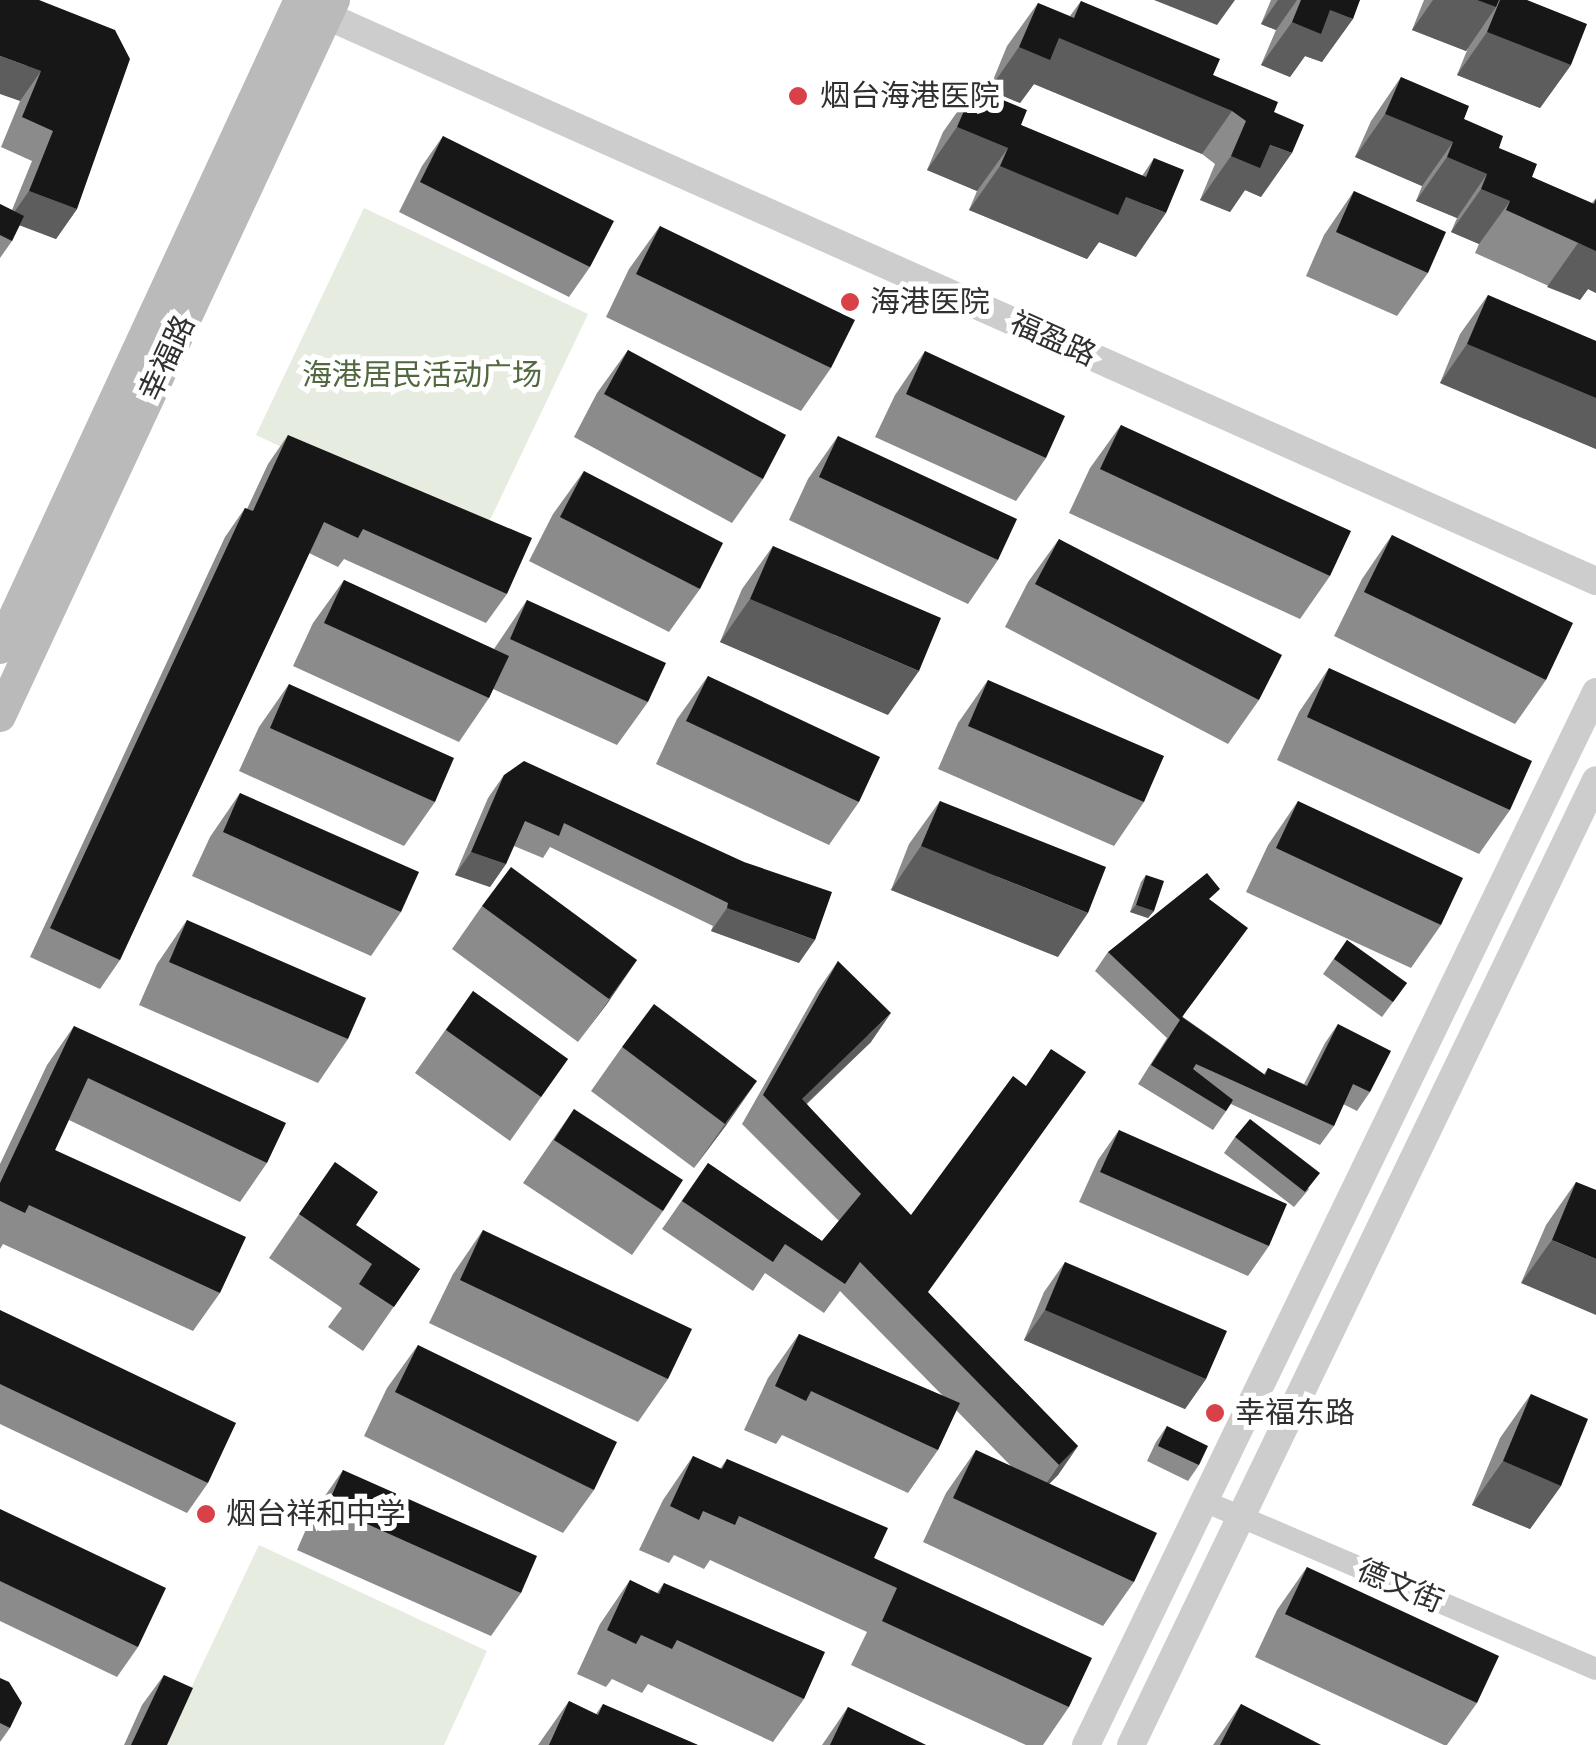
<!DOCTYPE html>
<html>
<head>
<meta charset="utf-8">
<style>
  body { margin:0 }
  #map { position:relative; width:1596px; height:1745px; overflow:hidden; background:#fff; font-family:"Fira Sans","Noto Sans SC",sans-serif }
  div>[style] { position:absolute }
  .green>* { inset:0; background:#e6ecdf }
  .minor>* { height:22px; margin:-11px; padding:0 11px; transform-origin:11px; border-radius:11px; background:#cdcdcd }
  .tertiary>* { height:28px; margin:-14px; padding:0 14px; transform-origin:14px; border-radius:14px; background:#cdcdcd }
  .secondary>* { height:32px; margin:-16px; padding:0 16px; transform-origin:16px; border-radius:16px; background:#bababa }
  .wall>* { inset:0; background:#8b8b8b }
  .shaded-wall>* { inset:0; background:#5d5d5d }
  .building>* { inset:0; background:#171717 }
  .dots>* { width:28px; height:28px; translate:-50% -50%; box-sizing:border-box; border:5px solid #fff; border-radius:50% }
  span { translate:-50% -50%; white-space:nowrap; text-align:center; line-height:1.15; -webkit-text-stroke:10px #fff; paint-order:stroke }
  .poi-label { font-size:30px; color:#303030 }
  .left { translate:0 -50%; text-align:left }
  .street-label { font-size:30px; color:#303030 }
  .park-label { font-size:30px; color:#526940 }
</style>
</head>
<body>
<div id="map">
  <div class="green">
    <i style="clip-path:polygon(364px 208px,588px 314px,480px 541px,256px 435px)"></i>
    <i style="clip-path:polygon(259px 1545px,487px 1651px,444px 1745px,164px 1745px)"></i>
  </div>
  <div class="minor">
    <i style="left:1204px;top:1501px;width:426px;rotate:23.2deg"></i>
  </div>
  <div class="tertiary">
    <i style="left:309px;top:8px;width:1409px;rotate:24deg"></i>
    <i style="left:1086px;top:1745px;width:1170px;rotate:-64.16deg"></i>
    <i style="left:1131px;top:1745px;width:1071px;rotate:-64.27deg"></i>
  </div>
  <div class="secondary">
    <i style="left:0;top:648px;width:714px;rotate:-65.16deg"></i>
    <i style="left:0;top:716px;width:790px;rotate:-64.99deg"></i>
  </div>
  <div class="wall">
    <i style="clip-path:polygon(39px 0,77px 209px,56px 239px,20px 225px,12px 241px,0 258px,0 204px,12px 210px,32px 161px,1px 147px,20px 101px)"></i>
    <i style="clip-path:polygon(1271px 0,1360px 0,1322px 62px,1305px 56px,1290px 77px,1261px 65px,1276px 30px,1261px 24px)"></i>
    <i style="clip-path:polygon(1424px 0,1527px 0,1571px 65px,1540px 108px,1457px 75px,1468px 48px,1466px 51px,1412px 30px)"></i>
    <i style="clip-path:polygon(1081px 1px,1213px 75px,1274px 112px,1261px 197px,1245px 190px,1230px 212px,1200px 200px,1215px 164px,1202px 154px,1034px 84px,1020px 103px,989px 90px,1007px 46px,1038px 3px,1070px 16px)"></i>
    <i style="clip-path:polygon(1401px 77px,1464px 119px,1532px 177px,1592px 203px,1596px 198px,1596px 293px,1588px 289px,1580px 300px,1475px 253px,1479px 244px,1451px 232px,1457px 218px,1416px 201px,1422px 186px,1355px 157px,1371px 121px)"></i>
    <i style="clip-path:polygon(974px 88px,1021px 125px,1142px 176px,1154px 158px,1136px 257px,1099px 242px,1087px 259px,969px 210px,977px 191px,927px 170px,943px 132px)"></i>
    <i style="clip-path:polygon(443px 136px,590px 267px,569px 297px,399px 212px,422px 166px)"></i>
    <i style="clip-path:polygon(1354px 191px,1428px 273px,1397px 316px,1306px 276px,1324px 235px)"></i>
    <i style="clip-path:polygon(660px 226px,831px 368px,801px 411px,606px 317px,629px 269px)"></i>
    <i style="clip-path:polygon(1488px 295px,1596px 341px,1596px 449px,1440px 383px,1460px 334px)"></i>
    <i style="clip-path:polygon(628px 350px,763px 479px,732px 523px,574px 437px,597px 393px)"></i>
    <i style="clip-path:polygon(925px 351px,1046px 458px,1016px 501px,875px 437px,895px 395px)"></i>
    <i style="clip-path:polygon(1121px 425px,1330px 576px,1300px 619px,1069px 513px,1090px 468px)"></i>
    <i style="clip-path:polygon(288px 435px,507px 594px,486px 623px,344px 559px,338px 567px,309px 553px,120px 960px,100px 989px,30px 957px,225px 537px,245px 508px,247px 509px,268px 464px)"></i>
    <i style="clip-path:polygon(838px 436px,998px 560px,968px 604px,789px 520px,808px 479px)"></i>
    <i style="clip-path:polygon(584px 471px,700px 589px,669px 632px,529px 561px,553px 514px)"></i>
    <i style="clip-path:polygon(1392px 535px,1546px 680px,1515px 724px,1334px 636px,1362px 579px)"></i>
    <i style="clip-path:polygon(1059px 539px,1259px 700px,1228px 744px,1005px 627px,1028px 582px)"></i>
    <i style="clip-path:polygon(773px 546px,888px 715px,720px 642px,742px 589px)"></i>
    <i style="clip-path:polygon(344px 580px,494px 649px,527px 600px,648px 702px,617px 745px,493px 689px,489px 698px,459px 742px,293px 666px,313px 623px)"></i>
    <i style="clip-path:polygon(1329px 668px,1510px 810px,1479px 854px,1277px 760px,1299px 712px)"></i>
    <i style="clip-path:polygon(708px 676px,859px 802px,829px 845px,656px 764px,677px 719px)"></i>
    <i style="clip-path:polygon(988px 680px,1144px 802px,1114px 846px,938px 769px,958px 723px)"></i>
    <i style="clip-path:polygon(289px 684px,435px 802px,404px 846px,239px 771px,259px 727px)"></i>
    <i style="clip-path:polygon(504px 775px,744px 862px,799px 963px,711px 931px,713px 926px,550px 847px,543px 858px,514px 846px,506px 864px,490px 887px,455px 875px,488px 798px)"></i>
    <i style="clip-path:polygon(240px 793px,401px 912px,371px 956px,192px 876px,210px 837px)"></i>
    <i style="clip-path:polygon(940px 801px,1058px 957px,891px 890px,909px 844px)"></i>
    <i style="clip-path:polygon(1298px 801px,1441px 925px,1411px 968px,1246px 892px,1268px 845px)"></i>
    <i style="clip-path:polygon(1146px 875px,1154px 911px,1148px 918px,1130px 912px,1141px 882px)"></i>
    <i style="clip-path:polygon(1212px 901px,1183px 1017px,1264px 1074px,1268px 1068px,1304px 1084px,1325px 1043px,1338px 1024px,1370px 1092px,1357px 1111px,1343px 1104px,1334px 1126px,1320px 1145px,1231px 1104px,1213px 1130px,1138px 1084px,1167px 1038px,1095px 971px,1108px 952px)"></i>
    <i style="clip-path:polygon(482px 906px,637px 960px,578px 1042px,452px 949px)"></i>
    <i style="clip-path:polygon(187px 920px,348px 1039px,318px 1083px,139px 1005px,157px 964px)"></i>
    <i style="clip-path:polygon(1347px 940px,1407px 983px,1382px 1017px,1323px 974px)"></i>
    <i style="clip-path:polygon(838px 961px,871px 1042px,807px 1104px,928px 1293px,1078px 1446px,1058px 1475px,1049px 1484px,1134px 1582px,1103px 1626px,923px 1542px,946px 1493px,976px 1450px,1011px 1466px,956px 1410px,938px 1450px,908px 1493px,782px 1435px,776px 1444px,744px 1430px,768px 1378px,799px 1334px,943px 1396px,840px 1291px,824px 1313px,765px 1273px,753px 1291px,662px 1229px,708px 1163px,822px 1241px,839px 1221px,742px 1124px,818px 990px)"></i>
    <i style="clip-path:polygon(473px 991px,568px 1059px,510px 1141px,415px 1073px)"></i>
    <i style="clip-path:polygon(74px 1026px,267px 1163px,240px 1202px,69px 1120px,55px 1150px,220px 1293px,193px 1331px,3px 1244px,0 1249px,0 1164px,47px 1065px)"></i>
    <i style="clip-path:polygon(622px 1047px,727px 1124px,694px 1168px,591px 1091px)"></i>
    <i style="clip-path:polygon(574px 1109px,663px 1211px,632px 1255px,523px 1183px)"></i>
    <i style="clip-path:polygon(1119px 1130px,1269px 1246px,1248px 1276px,1079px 1202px,1098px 1160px)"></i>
    <i style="clip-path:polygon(1235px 1137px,1309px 1189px,1294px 1207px,1224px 1153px)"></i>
    <i style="clip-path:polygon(335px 1162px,356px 1225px,420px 1269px,363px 1351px,328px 1327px,342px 1308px,269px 1258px)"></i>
    <i style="clip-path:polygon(1576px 1182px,1596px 1190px,1521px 1283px,1546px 1225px)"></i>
    <i style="clip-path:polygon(483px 1230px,668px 1379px,638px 1422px,429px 1323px,453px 1274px)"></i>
    <i style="clip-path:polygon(1065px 1262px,1206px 1379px,1185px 1409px,1024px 1340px,1044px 1292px)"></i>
    <i style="clip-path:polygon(0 1310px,208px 1483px,187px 1513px,0 1424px)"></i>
    <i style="clip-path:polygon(418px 1345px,594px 1490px,563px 1533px,364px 1436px,387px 1388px)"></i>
    <i style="clip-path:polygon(1531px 1394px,1561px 1486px,1530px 1529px,1472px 1505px,1500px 1438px)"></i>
    <i style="clip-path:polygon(1167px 1426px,1199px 1465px,1188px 1481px,1147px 1461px,1156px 1442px)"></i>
    <i style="clip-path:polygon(693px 1456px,720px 1469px,727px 1459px,874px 1558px,1069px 1707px,1043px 1745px,1026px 1745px,851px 1665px,867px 1632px,710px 1560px,704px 1569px,674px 1555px,669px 1563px,639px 1550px,663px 1500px)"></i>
    <i style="clip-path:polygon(343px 1470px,521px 1593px,491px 1636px,297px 1550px,313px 1513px)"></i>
    <i style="clip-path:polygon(0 1509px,138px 1647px,117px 1677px,0 1621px)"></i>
    <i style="clip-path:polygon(1307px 1567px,1477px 1703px,1447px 1745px,1444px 1745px,1255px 1657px,1277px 1610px)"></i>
    <i style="clip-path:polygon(630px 1580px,657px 1593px,664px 1583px,804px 1699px,773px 1742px,648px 1684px,642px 1693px,612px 1679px,606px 1687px,577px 1674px,600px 1624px)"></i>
    <i style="clip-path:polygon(164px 1675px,167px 1745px,124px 1745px,142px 1705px)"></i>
    <i style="clip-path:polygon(0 1678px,10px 1728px,0 1742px)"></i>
    <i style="clip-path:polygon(569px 1701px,596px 1714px,603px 1704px,698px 1745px,538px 1745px)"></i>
    <i style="clip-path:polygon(1241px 1704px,1321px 1745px,1213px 1745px)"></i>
    <i style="clip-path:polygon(848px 1707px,926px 1745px,822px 1745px)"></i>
  </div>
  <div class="shaded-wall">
    <i style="clip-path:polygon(1154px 0,1235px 0,1217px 25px)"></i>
    <i style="clip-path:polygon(1278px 0,1297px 0,1276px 30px,1261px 24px)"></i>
    <i style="clip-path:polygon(1433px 0,1477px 0,1496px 7px,1466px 51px,1412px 30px)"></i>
    <i style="clip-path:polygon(1330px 10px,1353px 19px,1322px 62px,1305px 56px,1290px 77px,1261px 65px,1292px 22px)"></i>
    <i style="clip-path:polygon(1487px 32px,1571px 65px,1540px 108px,1457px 75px)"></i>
    <i style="clip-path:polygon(1059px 38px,1232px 111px,1202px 154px,1034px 84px,1020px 103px,989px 90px,1019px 47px)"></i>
    <i style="clip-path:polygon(0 56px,41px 71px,20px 101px,0 94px)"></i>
    <i style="clip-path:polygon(1385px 114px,1453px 142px,1422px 186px,1355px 157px)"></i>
    <i style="clip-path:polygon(957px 127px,1008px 148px,977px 191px,927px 170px)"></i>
    <i style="clip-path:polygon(1270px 145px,1292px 153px,1261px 197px,1245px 190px,1230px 212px,1200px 200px,1231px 156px)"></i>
    <i style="clip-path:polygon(1447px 157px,1487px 174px,1457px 218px,1416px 201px)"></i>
    <i style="clip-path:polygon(1000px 166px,1126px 197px,1166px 213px,1136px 257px,1099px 242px,1087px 259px,969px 210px)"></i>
    <i style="clip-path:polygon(1481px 189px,1510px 201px,1479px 244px,1451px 232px)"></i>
    <i style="clip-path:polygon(29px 191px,77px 209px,56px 239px,8px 221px)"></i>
    <i style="clip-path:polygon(1578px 243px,1596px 250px,1596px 293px,1588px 289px,1580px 300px,1547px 287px)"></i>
    <i style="clip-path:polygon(1467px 344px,1596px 398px,1596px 449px,1440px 383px)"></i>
    <i style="clip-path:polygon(750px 599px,919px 671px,888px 715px,720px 642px)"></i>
    <i style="clip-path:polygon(921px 846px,1088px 913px,1058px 957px,891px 890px)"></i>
    <i style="clip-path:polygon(471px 852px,506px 864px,490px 887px,455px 875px)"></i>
    <i style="clip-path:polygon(1136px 905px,1154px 911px,1148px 918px,1130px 912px)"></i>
    <i style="clip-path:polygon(727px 908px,815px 940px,799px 963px,711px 931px)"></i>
    <i style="clip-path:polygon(637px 960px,607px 1004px,578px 1042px,609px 999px)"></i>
    <i style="clip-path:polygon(891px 1013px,871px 1042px,788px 1121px,802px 1099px)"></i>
    <i style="clip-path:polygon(757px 1081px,727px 1124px,694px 1168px,725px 1124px)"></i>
    <i style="clip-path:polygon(1552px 1240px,1596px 1259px,1596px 1315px,1521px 1283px)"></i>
    <i style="clip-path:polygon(1045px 1310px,1206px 1379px,1185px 1409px,1024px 1340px)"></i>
    <i style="clip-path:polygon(1078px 1446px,1058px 1475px,1039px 1494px,1059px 1465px)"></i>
    <i style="clip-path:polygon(1503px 1461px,1561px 1486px,1530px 1529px,1472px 1505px)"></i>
  </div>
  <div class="building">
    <i style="clip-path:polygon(0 0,39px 0,115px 30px,130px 59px,77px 209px,29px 191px,53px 131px,22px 117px,41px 71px,0 56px)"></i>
    <i style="clip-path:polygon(1301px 0,1360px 0,1353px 19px,1330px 10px,1321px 34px,1292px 22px)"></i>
    <i style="clip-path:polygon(1477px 0,1499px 0,1496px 7px)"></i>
    <i style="clip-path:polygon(1500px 0,1527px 0,1587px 24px,1571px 65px,1487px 32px)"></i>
    <i style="clip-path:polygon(1081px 1px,1220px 59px,1213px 75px,1278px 102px,1274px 112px,1304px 125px,1292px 153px,1270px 145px,1260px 168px,1231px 156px,1246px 121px,1232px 111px,1059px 38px,1050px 60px,1019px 47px,1038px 3px,1074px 18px)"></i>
    <i style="clip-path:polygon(1401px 77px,1469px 106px,1464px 119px,1503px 136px,1499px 148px,1537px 164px,1532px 177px,1594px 204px,1596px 199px,1596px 251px,1506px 210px,1510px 201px,1481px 189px,1487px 174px,1447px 157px,1453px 142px,1385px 114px)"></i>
    <i style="clip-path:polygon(974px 88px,1027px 110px,1021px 125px,1146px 177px,1154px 158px,1184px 170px,1166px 213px,1126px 197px,1118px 215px,1000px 166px,1008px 148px,957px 127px)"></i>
    <i style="clip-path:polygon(443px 136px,614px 221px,590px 267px,420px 182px)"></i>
    <i style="clip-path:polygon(1354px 191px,1446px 232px,1428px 273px,1336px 232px)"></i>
    <i style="clip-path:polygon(0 204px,24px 216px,12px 241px,0 235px)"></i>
    <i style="clip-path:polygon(660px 226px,855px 320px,831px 368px,636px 274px)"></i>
    <i style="clip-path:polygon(1488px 295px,1596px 341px,1596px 398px,1467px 344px)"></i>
    <i style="clip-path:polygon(628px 350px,786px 435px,763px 479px,604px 394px)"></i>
    <i style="clip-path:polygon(925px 351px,1065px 416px,1046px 458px,906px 394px)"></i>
    <i style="clip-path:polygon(1121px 425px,1351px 531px,1330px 576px,1100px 469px)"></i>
    <i style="clip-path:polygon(288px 435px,532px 538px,507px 594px,363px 529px,358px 538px,324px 522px,120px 960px,50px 928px,245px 508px,253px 511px)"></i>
    <i style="clip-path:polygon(838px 436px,1017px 519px,998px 560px,819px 477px)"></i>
    <i style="clip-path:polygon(584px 471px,723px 543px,700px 589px,560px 517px)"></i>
    <i style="clip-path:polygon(1392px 535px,1573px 623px,1546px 680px,1364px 592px)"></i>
    <i style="clip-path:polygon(1059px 539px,1282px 655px,1259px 700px,1035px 584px)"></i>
    <i style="clip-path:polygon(773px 546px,941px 618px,919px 671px,750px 599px)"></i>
    <i style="clip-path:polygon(344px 580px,509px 656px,489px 698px,324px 623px)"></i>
    <i style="clip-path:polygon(527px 600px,666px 663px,648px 702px,510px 639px)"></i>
    <i style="clip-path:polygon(1329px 668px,1532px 761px,1510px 810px,1307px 717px)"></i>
    <i style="clip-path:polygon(708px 676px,880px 757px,859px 802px,686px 721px)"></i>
    <i style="clip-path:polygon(988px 680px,1164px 756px,1144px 802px,968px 726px)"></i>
    <i style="clip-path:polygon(289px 684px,454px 758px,435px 802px,270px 728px)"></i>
    <i style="clip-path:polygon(524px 761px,744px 862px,832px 892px,815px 940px,727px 908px,728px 903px,564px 823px,559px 836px,525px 821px,506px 864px,471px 852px,504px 775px)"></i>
    <i style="clip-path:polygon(240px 793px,419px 872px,401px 912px,223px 832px)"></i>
    <i style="clip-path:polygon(940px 801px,1106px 867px,1088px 913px,921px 846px)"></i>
    <i style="clip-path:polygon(1298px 801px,1463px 878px,1441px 925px,1276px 848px)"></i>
    <i style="clip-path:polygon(511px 867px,637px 960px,609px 999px,482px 906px)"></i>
    <i style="clip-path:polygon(1207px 873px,1220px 889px,1209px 899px,1248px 928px,1182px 1017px,1265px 1075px,1268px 1068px,1307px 1086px,1338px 1024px,1391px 1051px,1370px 1092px,1353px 1084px,1334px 1126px,1196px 1064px,1193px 1069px,1233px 1100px,1226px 1111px,1151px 1065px,1180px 1020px,1108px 952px)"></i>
    <i style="clip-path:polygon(1146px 875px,1164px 881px,1154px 911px,1136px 905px)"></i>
    <i style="clip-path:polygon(187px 920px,366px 998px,348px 1039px,169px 962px)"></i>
    <i style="clip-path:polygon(1347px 940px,1407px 983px,1393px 1002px,1334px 959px)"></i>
    <i style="clip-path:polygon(838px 961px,891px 1013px,802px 1099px,911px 1215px,1013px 1076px,1026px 1086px,1051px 1049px,1086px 1072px,928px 1292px,1078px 1446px,1059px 1465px,860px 1262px,845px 1284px,785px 1244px,773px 1262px,682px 1201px,708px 1163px,822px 1241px,861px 1194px,763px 1095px)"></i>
    <i style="clip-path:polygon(473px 991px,568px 1059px,541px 1097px,446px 1030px)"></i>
    <i style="clip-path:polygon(654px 1004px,757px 1081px,725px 1124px,622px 1047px)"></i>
    <i style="clip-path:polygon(74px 1026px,286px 1123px,267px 1163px,88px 1078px,55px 1150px,246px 1237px,220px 1293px,29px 1205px,25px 1213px,0 1201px,0 1183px)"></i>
    <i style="clip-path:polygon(574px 1109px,683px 1180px,663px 1211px,554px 1140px)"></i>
    <i style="clip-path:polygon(1250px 1119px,1320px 1173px,1305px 1192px,1235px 1137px)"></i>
    <i style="clip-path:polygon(1119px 1130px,1287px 1204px,1269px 1246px,1100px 1172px)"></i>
    <i style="clip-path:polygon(335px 1162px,378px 1192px,356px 1225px,420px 1269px,394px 1307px,359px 1284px,372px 1264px,299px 1214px)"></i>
    <i style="clip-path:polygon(1576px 1182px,1596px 1190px,1596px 1259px,1552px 1240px)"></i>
    <i style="clip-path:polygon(483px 1230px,692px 1329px,668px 1379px,460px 1280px)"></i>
    <i style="clip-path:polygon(1065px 1262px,1227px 1331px,1206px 1379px,1045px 1310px)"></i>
    <i style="clip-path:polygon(0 1310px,236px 1423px,208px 1483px,0 1384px)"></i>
    <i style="clip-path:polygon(799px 1334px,960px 1403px,938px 1450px,811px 1391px,806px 1401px,775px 1386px)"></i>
    <i style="clip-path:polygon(418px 1345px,617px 1442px,594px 1490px,395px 1392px)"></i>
    <i style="clip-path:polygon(1531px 1394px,1588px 1419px,1561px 1486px,1503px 1461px)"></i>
    <i style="clip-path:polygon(1167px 1426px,1208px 1446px,1199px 1465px,1158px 1446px)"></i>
    <i style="clip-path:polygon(976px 1450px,1157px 1533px,1134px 1582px,953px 1498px)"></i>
    <i style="clip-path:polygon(693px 1456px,722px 1469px,727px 1459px,888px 1528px,874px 1558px,1092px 1658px,1069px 1707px,882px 1621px,897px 1588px,739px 1516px,735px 1525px,703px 1511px,699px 1520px,670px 1506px)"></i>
    <i style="clip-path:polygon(343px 1470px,537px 1556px,521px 1593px,327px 1506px)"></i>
    <i style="clip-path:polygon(0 1509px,166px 1588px,138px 1647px,0 1581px)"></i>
    <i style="clip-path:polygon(1307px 1567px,1499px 1656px,1477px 1703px,1285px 1614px)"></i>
    <i style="clip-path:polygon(630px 1580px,659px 1594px,664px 1583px,825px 1652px,804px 1699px,677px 1640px,672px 1649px,641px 1635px,636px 1644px,607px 1630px)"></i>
    <i style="clip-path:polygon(164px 1675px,193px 1688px,167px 1745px,131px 1745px)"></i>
    <i style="clip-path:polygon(0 1678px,9px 1682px,22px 1703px,10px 1728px,0 1723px)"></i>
    <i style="clip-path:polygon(569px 1701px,598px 1715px,603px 1704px,698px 1745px,549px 1745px)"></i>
    <i style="clip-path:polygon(1241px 1704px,1321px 1745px,1220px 1745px)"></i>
    <i style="clip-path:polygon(848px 1707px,926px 1745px,830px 1745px)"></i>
  </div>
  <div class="dots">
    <i style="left:798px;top:96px;background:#d84147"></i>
    <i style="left:850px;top:302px;background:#d84147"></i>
    <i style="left:1215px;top:1413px;background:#d84147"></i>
    <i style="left:206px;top:1514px;background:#d84147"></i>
  </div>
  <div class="poi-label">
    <span class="left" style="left:820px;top:96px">烟台海港医院</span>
    <span class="left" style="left:870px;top:302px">海港医院</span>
    <span class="left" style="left:1235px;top:1413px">幸福东路</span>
    <span class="left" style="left:226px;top:1514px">烟台祥和中学</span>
  </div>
  <div class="street-label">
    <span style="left:1053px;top:339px;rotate:24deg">福盈路</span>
    <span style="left:167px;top:358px;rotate:-65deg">幸福路</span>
    <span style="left:1400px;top:1586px;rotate:23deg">德文街</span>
  </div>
  <div class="park-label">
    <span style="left:422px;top:375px">海港居民活动广场</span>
  </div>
</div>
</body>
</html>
